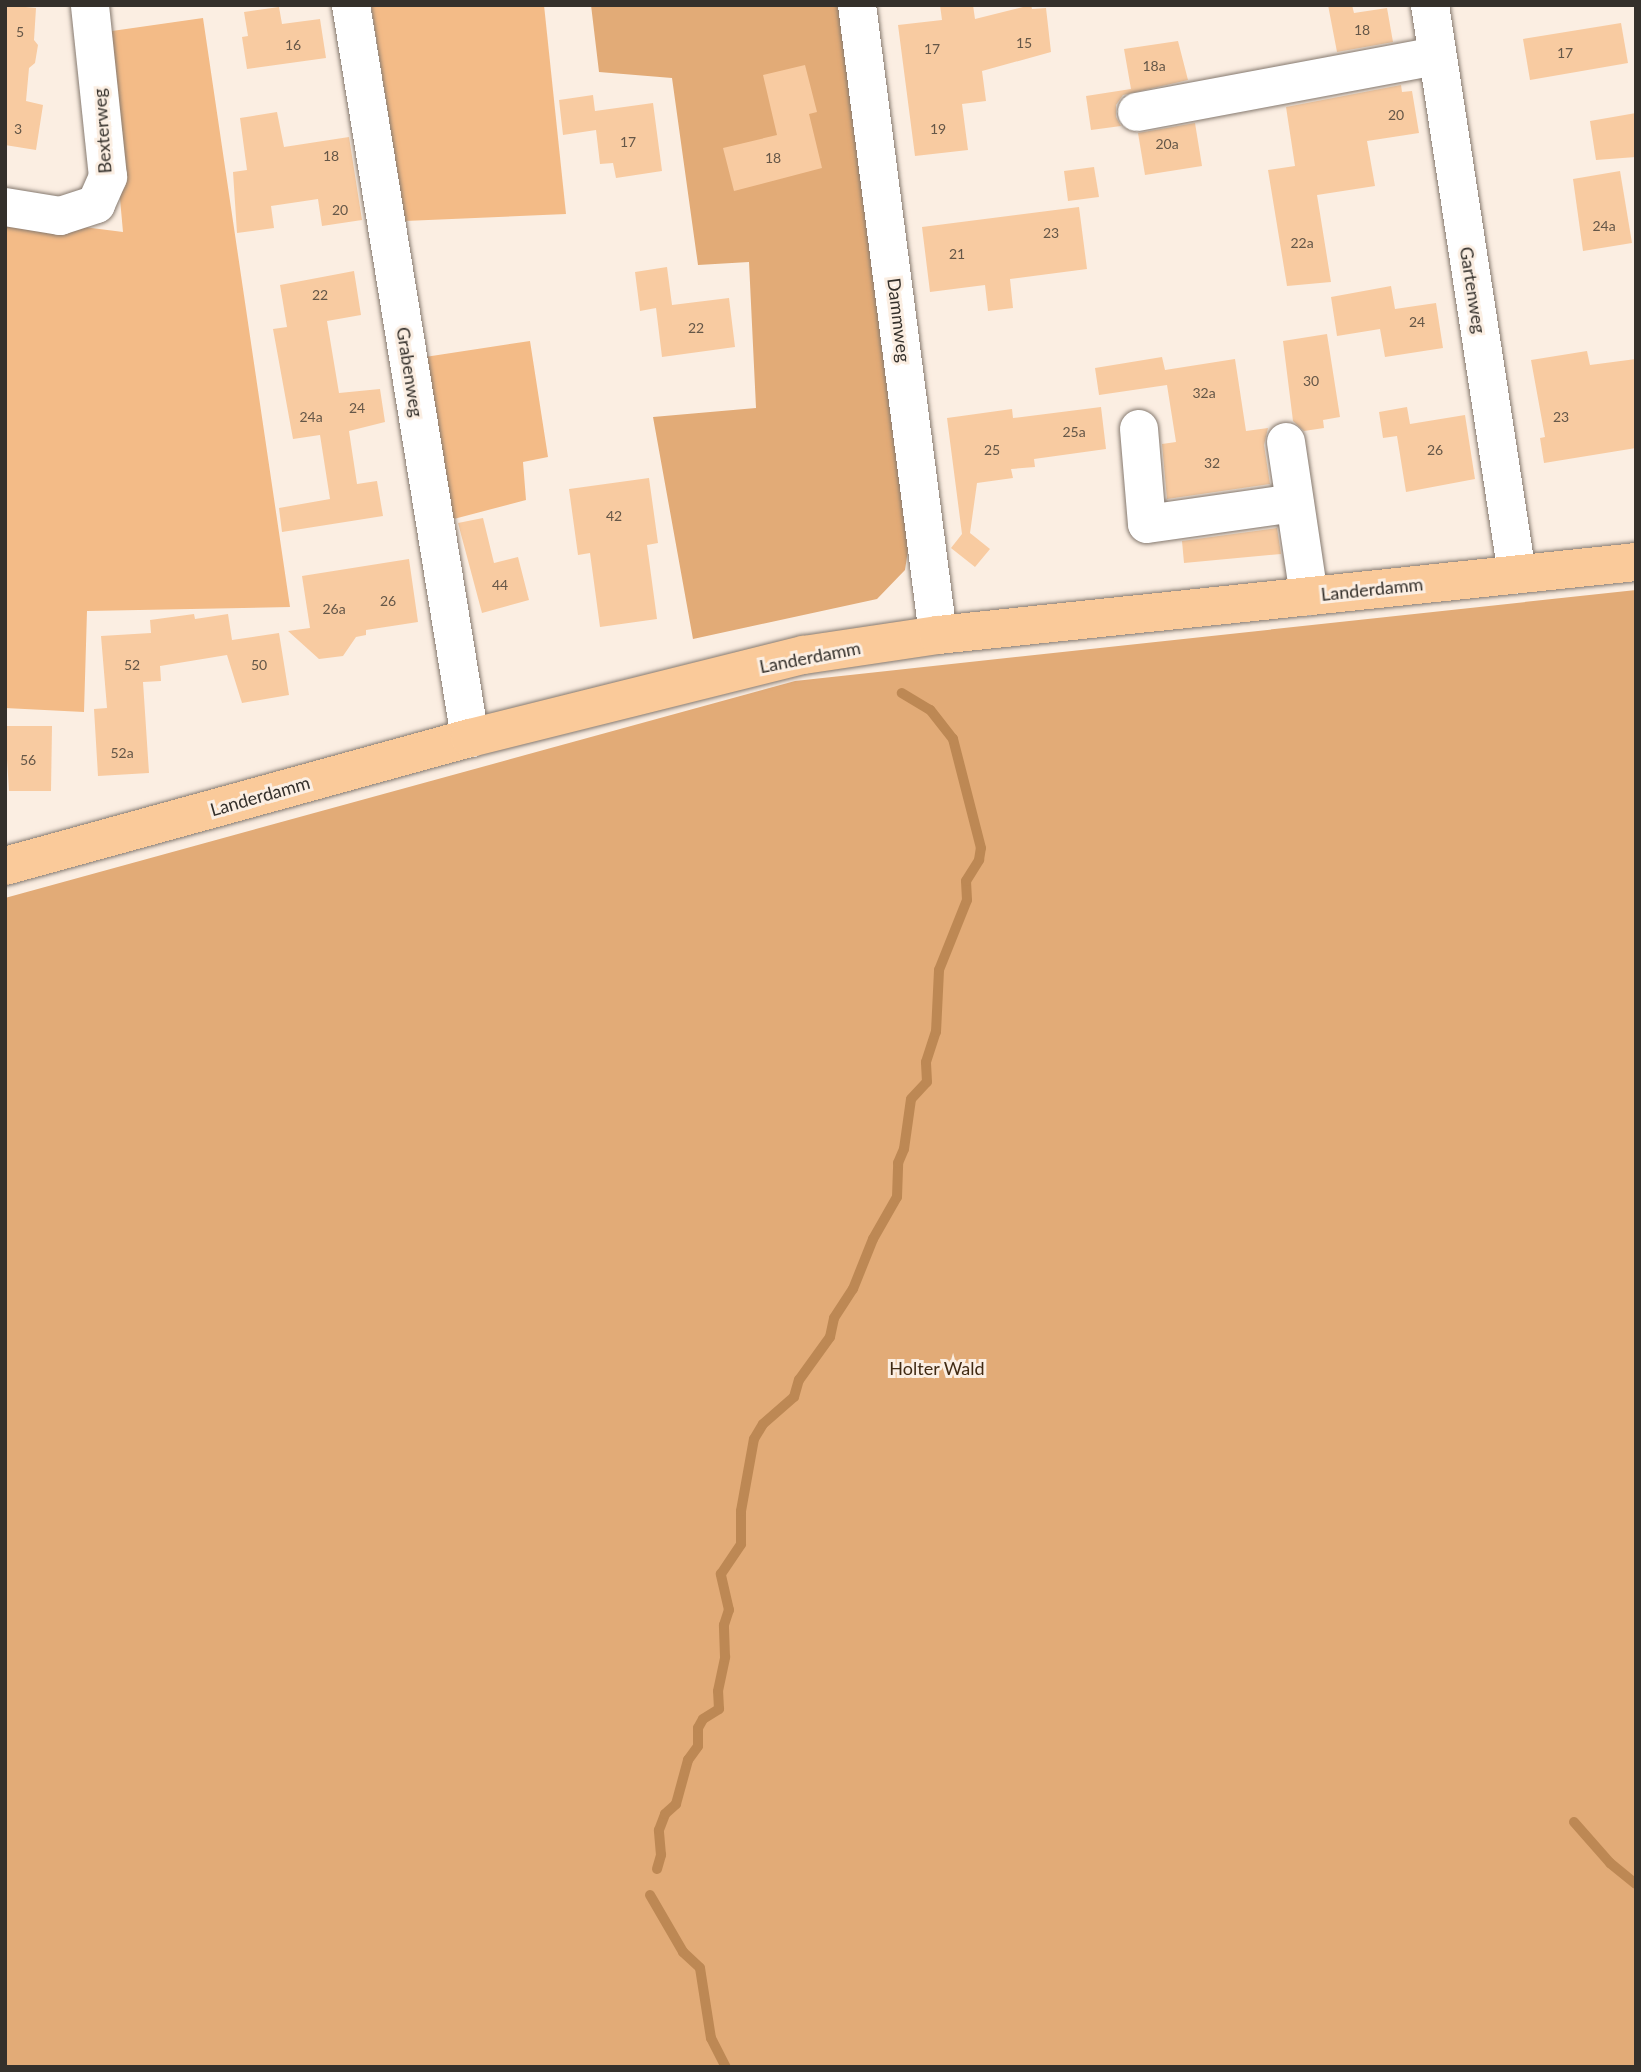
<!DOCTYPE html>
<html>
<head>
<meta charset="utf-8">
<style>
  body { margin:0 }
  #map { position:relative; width:1641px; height:2072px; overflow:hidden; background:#fbeee2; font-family:Lato,sans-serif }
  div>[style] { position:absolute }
  .green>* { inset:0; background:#f3bb87 }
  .forest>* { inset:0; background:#e2ab77 }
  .stream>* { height:10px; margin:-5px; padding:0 5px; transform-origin:5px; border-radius:5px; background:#bd8854 }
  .building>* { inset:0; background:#f8cba1 }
  .roads { filter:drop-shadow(0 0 2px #85796f) drop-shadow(0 0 2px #85796f) }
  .minor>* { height:38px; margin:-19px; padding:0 19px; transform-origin:19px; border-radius:19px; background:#fff }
  .major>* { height:38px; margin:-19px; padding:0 19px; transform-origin:19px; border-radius:19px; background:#faca9a }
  span { translate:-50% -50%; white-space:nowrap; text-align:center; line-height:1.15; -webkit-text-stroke:6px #fbeee2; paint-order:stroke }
  .number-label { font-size:14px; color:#655748 }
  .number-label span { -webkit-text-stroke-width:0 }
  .street-label { font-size:18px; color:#34302b }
  .park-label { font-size:18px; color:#412a13 }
  .frame { position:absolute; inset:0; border:7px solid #34302b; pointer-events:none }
</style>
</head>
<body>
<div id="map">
  <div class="green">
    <i style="clip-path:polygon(371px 5px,544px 5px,566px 214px,405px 221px)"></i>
    <i style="clip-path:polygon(203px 18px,290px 607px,87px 611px,84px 712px,5px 708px,5px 217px,123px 232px,105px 32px)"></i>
    <i style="clip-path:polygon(530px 341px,548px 457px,523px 462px,526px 500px,450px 520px,425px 357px)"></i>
  </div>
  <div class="forest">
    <i style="clip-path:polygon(591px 5px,839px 5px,911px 530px,905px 570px,877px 599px,693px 639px,653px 417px,756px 408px,749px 262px,698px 265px,672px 78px,599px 72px)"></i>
    <i style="clip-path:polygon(1636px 590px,1636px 2067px,5px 2067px,5px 898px,795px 681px)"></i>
  </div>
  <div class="stream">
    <i style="left:1574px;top:1822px;width:55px;rotate:48.7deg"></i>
    <i style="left:1610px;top:1863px;width:33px;rotate:39deg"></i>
    <i style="left:657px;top:1869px;width:15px;rotate:-74deg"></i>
    <i style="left:661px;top:1855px;width:25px;rotate:-95deg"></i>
    <i style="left:659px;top:1830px;width:17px;rotate:-69deg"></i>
    <i style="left:665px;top:1814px;width:15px;rotate:-42deg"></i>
    <i style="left:676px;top:1804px;width:46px;rotate:-74.7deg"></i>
    <i style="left:688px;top:1760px;width:17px;rotate:-54deg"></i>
    <i style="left:698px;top:1746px;width:18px;rotate:-90deg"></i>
    <i style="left:698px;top:1728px;width:10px;rotate:-61deg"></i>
    <i style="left:703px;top:1719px;width:19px;rotate:-32deg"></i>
    <i style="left:719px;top:1709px;width:18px;rotate:-93deg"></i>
    <i style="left:718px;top:1691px;width:35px;rotate:-78deg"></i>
    <i style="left:725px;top:1657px;width:32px;rotate:-92deg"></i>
    <i style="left:724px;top:1625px;width:16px;rotate:-72deg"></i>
    <i style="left:729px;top:1610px;width:37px;rotate:-103deg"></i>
    <i style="left:721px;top:1574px;width:36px;rotate:-56deg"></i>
    <i style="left:741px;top:1544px;width:33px;rotate:-90deg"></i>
    <i style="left:741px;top:1511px;width:73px;rotate:-79.8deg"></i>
    <i style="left:754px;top:1439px;width:17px;rotate:-59deg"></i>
    <i style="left:763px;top:1424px;width:41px;rotate:-41.1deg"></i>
    <i style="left:794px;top:1397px;width:18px;rotate:-74deg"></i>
    <i style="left:799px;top:1380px;width:53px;rotate:-54.2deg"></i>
    <i style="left:830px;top:1337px;width:19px;rotate:-78deg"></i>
    <i style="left:834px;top:1318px;width:35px;rotate:-57deg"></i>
    <i style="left:853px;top:1289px;width:54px;rotate:-68.2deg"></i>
    <i style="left:873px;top:1239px;width:48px;rotate:-60.3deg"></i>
    <i style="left:897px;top:1197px;width:34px;rotate:-88deg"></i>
    <i style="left:898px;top:1163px;width:15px;rotate:-67deg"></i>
    <i style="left:904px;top:1149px;width:50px;rotate:-82deg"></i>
    <i style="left:911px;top:1099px;width:23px;rotate:-47deg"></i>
    <i style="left:927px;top:1082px;width:20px;rotate:-93deg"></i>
    <i style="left:926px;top:1062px;width:32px;rotate:-72deg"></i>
    <i style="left:936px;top:1032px;width:62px;rotate:-87.2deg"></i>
    <i style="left:939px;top:970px;width:75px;rotate:-68.2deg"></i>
    <i style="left:967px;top:900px;width:19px;rotate:-93deg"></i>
    <i style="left:966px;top:881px;width:25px;rotate:-58deg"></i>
    <i style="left:979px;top:860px;width:12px;rotate:-81deg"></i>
    <i style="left:981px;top:848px;width:113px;rotate:-104.4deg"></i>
    <i style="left:953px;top:739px;width:37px;rotate:-128deg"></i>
    <i style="left:930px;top:710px;width:33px;rotate:-149deg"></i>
    <i style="left:650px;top:1895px;width:66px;rotate:59.9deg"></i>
    <i style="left:683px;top:1952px;width:23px;rotate:43deg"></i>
    <i style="left:700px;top:1968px;width:71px;rotate:81.1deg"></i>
    <i style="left:711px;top:2038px;width:33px;rotate:63deg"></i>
  </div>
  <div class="building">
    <i style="clip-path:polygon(5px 5px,36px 8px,34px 40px,38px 45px,35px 63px,29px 68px,26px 101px,43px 105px,36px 150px,5px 145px)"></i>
    <i style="clip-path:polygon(940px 5px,973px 5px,975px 19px,1031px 5px,1032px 9px,1046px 8px,1051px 52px,982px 71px,986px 101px,962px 104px,968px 150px,915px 156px,898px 25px,942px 20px)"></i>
    <i style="clip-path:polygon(1328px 5px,1352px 5px,1354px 13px,1387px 8px,1393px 42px,1337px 52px)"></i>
    <i style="clip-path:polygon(279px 7px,282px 24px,320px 19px,326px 58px,247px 69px,242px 37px,248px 36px,244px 12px)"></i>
    <i style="clip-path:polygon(1621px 23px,1628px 63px,1530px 80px,1523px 39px)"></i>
    <i style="clip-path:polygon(1178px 41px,1188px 80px,1123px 95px,1116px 105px,1116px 117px,1121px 126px,1091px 130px,1086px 96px,1131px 89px,1124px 49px)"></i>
    <i style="clip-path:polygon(805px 65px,817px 112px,809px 114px,822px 168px,734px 191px,723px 148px,777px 135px,763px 75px)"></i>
    <i style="clip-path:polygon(1401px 85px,1402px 92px,1412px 91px,1419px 133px,1367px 141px,1375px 186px,1317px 195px,1331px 282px,1287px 286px,1268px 170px,1295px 166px,1286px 107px)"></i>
    <i style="clip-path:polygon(593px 95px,595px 111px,653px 103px,662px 171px,616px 178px,613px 163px,600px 164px,596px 130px,563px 135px,559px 100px)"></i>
    <i style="clip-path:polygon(277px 112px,284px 147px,349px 137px,362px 220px,322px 226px,318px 199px,271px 206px,274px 228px,237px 233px,233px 172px,247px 170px,240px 118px)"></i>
    <i style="clip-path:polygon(1636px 113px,1636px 157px,1596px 160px,1590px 121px)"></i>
    <i style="clip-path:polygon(1195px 123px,1202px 166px,1145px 175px,1138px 133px)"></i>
    <i style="clip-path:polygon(1094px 167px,1099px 197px,1068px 201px,1064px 171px)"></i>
    <i style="clip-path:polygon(1620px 171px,1632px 243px,1583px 251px,1573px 179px)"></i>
    <i style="clip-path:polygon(1079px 207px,1087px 269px,1010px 279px,1013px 308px,988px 311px,985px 285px,930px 292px,922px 227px)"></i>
    <i style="clip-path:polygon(667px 267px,672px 305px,729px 298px,735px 347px,662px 357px,656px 308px,640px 311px,635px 272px)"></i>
    <i style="clip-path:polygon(354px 271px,361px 315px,327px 321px,339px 393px,380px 389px,385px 422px,349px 431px,357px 484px,377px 481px,383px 516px,282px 532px,279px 508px,330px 499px,320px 435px,293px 439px,273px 329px,287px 327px,280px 285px)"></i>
    <i style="clip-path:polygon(1391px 286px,1395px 309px,1436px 303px,1443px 348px,1385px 357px,1380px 329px,1337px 336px,1331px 297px)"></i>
    <i style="clip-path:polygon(1327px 334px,1340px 417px,1323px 420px,1324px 428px,1304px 431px,1293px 421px,1283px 341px)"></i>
    <i style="clip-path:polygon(1587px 351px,1590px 365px,1636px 359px,1636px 448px,1544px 463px,1540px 438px,1545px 437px,1531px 360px)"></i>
    <i style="clip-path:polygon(1162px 357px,1165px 370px,1235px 359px,1246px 431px,1268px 428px,1264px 445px,1270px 484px,1167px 499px,1162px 444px,1176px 442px,1167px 385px,1099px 395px,1095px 368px)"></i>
    <i style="clip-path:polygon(1101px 407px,1106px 449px,1034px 459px,1035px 467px,1011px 469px,1013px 478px,977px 483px,970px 533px,990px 549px,975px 567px,951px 548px,962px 534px,947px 418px,1012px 409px,1013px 418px)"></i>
    <i style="clip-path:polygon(1407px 407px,1410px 424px,1465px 415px,1475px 479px,1406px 492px,1397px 436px,1383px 438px,1379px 412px)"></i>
    <i style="clip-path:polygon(649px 478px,658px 543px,647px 545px,657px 619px,600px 627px,590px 553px,578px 555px,569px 489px)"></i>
    <i style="clip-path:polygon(483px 518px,494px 563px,518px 557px,529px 600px,482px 613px,458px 523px)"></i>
    <i style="clip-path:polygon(1277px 528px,1281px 554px,1184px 563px,1182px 541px)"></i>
    <i style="clip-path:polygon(409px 559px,418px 622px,366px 630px,366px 635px,356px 637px,343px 656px,319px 659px,288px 631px,310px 628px,302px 576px)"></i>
    <i style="clip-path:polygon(194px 614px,195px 619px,228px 614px,232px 640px,279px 633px,289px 695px,242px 703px,227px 655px,160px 666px,161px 681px,143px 682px,149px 773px,98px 776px,94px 709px,107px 708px,101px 636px,151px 633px,150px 620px)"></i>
    <i style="clip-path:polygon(5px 726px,52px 726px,51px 791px,9px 791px)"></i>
  </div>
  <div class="roads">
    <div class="minor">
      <i style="left:351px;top:5px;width:743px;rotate:80.78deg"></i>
      <i style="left:857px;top:5px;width:635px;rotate:82.67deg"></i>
      <i style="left:1430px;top:5px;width:576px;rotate:81.31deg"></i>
      <i style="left:1137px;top:112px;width:305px;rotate:-10.6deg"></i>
      <i style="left:5px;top:207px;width:56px;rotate:9.3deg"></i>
      <i style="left:60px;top:216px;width:38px;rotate:-18deg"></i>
      <i style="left:96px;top:204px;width:30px;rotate:-66deg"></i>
      <i style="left:108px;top:177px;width:173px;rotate:-96deg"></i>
      <i style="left:1139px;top:429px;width:95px;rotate:85.2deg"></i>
      <i style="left:1147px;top:524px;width:149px;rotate:-8.1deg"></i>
      <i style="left:1286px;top:442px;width:156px;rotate:81.5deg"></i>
    </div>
    <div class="major">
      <i style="left:5px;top:866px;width:482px;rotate:-15.4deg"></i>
      <i style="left:470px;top:738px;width:344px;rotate:-14deg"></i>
      <i style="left:804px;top:655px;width:135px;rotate:-8.5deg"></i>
      <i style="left:938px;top:635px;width:702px;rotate:-5.97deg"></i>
    </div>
  </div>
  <div class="number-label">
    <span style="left:1362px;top:30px">18</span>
    <span style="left:20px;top:32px">5</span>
    <span style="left:1024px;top:43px">15</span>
    <span style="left:293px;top:45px">16</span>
    <span style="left:932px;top:49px">17</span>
    <span style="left:1565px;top:53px">17</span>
    <span style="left:1154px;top:66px">18a</span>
    <span style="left:1396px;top:115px">20</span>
    <span style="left:18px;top:129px">3</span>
    <span style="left:938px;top:129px">19</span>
    <span style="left:628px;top:142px">17</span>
    <span style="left:1167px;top:144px">20a</span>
    <span style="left:331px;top:156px">18</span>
    <span style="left:773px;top:158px">18</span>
    <span style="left:340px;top:210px">20</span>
    <span style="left:1604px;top:226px">24a</span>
    <span style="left:1051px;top:233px">23</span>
    <span style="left:1302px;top:243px">22a</span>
    <span style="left:957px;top:254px">21</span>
    <span style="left:320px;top:295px">22</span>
    <span style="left:1417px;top:322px">24</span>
    <span style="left:696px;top:328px">22</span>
    <span style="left:1311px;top:381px">30</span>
    <span style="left:1204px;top:393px">32a</span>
    <span style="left:357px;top:408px">24</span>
    <span style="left:311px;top:417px">24a</span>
    <span style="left:1561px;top:417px">23</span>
    <span style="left:1074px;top:432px">25a</span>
    <span style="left:992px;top:450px">25</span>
    <span style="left:1435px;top:450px">26</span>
    <span style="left:1212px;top:463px">32</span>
    <span style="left:614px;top:516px">42</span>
    <span style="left:500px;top:585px">44</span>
    <span style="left:388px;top:601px">26</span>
    <span style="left:334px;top:609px">26a</span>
    <span style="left:132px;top:665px">52</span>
    <span style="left:259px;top:665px">50</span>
    <span style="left:122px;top:753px">52a</span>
    <span style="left:28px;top:760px">56</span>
  </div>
  <div class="street-label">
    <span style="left:102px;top:131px;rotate:-94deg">Bexterweg</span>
    <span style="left:1473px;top:290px;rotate:81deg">Gartenweg</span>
    <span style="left:899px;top:320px;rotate:83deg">Dammweg</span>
    <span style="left:410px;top:372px;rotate:81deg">Grabenweg</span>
    <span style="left:1372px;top:589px;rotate:-6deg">Landerdamm</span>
    <span style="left:810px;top:657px;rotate:-11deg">Landerdamm</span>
    <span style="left:260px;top:796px;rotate:-16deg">Landerdamm</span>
  </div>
  <div class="park-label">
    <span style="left:937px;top:1368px">Holter Wald</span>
  </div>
  <div class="frame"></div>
</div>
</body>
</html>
